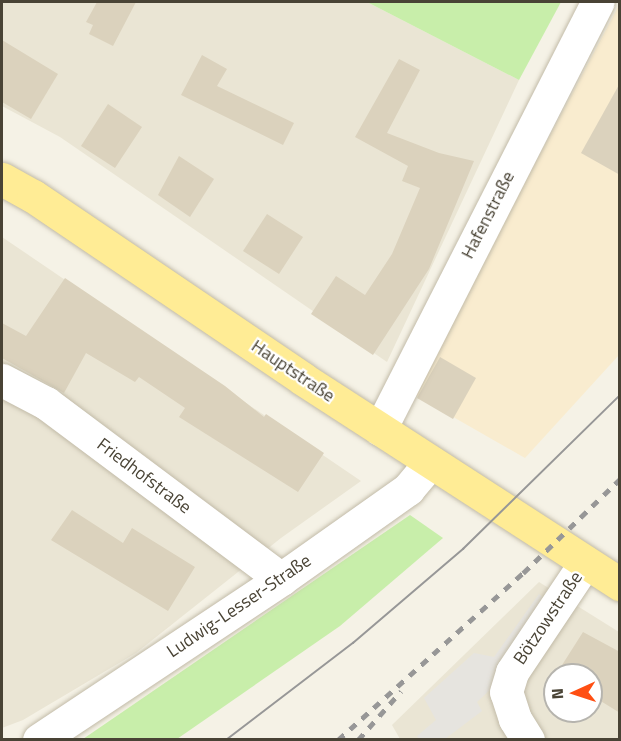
<!DOCTYPE html>
<html>
<head>
<meta charset="utf-8">
<style>
  body { margin:0 }
  #map { position:relative; width:621px; height:741px; overflow:hidden; background:#f5f2e6; font-family:"Titillium Web",sans-serif }
  div>[style] { position:absolute }
  .residential>* { inset:0; background:#eae5d4 }
  .commercial>* { inset:0; background:#f9eccf }
  .green>* { inset:0; background:#c8eeaa }
  .parking>* { inset:0; background:#e6e4df }
  .building>* { inset:0; background:#dbd2bd }
  .roads { filter:drop-shadow(0 0 2px #c2bba8) drop-shadow(0 0 2px #c2bba8) }
  .minor>* { height:33px; margin:-16.5px; padding:0 16.5px; transform-origin:16.5px; border-radius:16.5px; background:#fff }
  .major>* { height:33px; margin:-16.5px; padding:0 16.5px; transform-origin:16.5px; border-radius:16.5px; background:#ffec95 }
  .tram>* { height:1.5px; margin:-0.75px; padding:0 0.75px; transform-origin:0.75px; border-radius:0.75px; background:#979797 }
  .rail>* { height:4.5px; margin-top:-2.25px; transform-origin:0; background:repeating-linear-gradient(90deg,#979797 0 8px,transparent 0 16px) }
  span { translate:-50% -50%; white-space:nowrap; text-align:center; line-height:1.15; -webkit-text-stroke:4.5px #fff; paint-order:stroke }
  .street-label { font-size:18px; color:#494335 }
  .frame { position:absolute; inset:0; border:3px solid #494335; pointer-events:none }
  .north { position:absolute; left:543px; top:663px; width:60px; height:60px; box-sizing:border-box; background:#fff; border:2px solid #b6b4ae; border-radius:50%; rotate:267deg; font-size:16px; font-weight:700; line-height:24px; text-align:center; color:#494335 }
  .north::after { content:''; display:block; margin:auto; width:21px; height:27px; background:#ff4f13; clip-path:polygon(50% 0,100% 100%,50% 72%,0 100%) }
</style>
</head>
<body>
<div id="map">
  <div class="residential">
    <i style="clip-path:polygon(2px 2px,367px 2px,519px 80px,387px 362px,60px 137px,2px 106px)"></i>
    <i style="clip-path:polygon(2px 237px,361px 481px,281px 538px,136px 653px,23px 720px,2px 728px)"></i>
    <i style="clip-path:polygon(evenodd,539px 582px,619px 632px,619px 739px,400px 739px,392px 725px,539px 582px,555px 675px,591px 675px,591px 711px,555px 711px,555px 675px)"></i>
  </div>
  <div class="commercial">
    <i style="clip-path:polygon(619px 5px,619px 355px,525px 458px,413px 394px)"></i>
  </div>
  <div class="green">
    <i style="clip-path:polygon(367px 2px,561px 2px,519px 80px)"></i>
    <i style="clip-path:polygon(410px 515px,443px 538px,340px 626px,177px 739px,83px 739px)"></i>
  </div>
  <div class="parking">
    <i style="clip-path:polygon(539px 594px,548px 601px,493px 687px,477px 702px,482px 711px,445px 739px,419px 739px,417px 736px,436px 720px,424px 698px,474px 653px,494px 657px)"></i>
  </div>
  <div class="building">
    <i style="clip-path:polygon(97px 2px,136px 2px,113px 46px,89px 34px,93px 25px,86px 22px)"></i>
    <i style="clip-path:polygon(2px 40px,58px 74px,31px 119px,2px 102px)"></i>
    <i style="clip-path:polygon(202px 55px,227px 69px,217px 86px,294px 123px,283px 145px,181px 95px)"></i>
    <i style="clip-path:polygon(399px 59px,420px 70px,387px 133px,439px 153px,474px 161px,429px 269px,373px 355px,311px 314px,336px 276px,365px 295px,392px 254px,420px 188px,402px 181px,408px 166px,355px 137px)"></i>
    <i style="clip-path:polygon(620px 83px,620px 175px,581px 153px)"></i>
    <i style="clip-path:polygon(108px 104px,142px 127px,115px 168px,81px 146px)"></i>
    <i style="clip-path:polygon(179px 156px,214px 179px,190px 217px,158px 195px)"></i>
    <i style="clip-path:polygon(267px 214px,303px 237px,279px 274px,243px 251px)"></i>
    <i style="clip-path:polygon(65px 278px,225px 386px,264px 417px,266px 414px,324px 453px,298px 492px,179px 417px,185px 408px,139px 377px,135px 382px,86px 353px,64px 393px,2px 358px,2px 323px,26px 336px)"></i>
    <i style="clip-path:polygon(440px 357px,476px 378px,453px 419px,417px 398px)"></i>
    <i style="clip-path:polygon(72px 510px,123px 543px,132px 528px,195px 567px,168px 611px,51px 540px)"></i>
    <i style="clip-path:polygon(583px 632px,620px 652px,620px 713px,591px 695px,591px 675px,557px 673px)"></i>
  </div>
  <div class="roads">
    <div class="minor">
      <i style="left:2px;top:380px;width:50px;rotate:27.6deg"></i>
      <i style="left:46px;top:403px;width:294px;rotate:36.8deg"></i>
      <i style="left:380px;top:429px;width:479px;rotate:-63deg"></i>
      <i style="left:39px;top:740px;width:291px;rotate:-33.6deg"></i>
      <i style="left:281px;top:579px;width:156px;rotate:-35.3deg"></i>
      <i style="left:408px;top:489px;width:35px;rotate:-50deg"></i>
      <i style="left:528px;top:740px;width:25px;rotate:-122deg"></i>
      <i style="left:515px;top:719px;width:28px;rotate:-108deg"></i>
      <i style="left:506px;top:692px;width:21px;rotate:-73deg"></i>
      <i style="left:512px;top:672px;width:131px;rotate:-56.2deg"></i>
    </div>
    <div class="major">
      <i style="left:2px;top:179px;width:35px;rotate:29deg"></i>
      <i style="left:33px;top:196px;width:326px;rotate:34.1deg"></i>
      <i style="left:303px;top:379px;width:378px;rotate:32.9deg"></i>
    </div>
  </div>
  <div class="tram">
    <i style="left:226px;top:740px;width:160px;rotate:-37.4deg"></i>
    <i style="left:353px;top:643px;width:145px;rotate:-40.5deg"></i>
    <i style="left:463px;top:549px;width:220px;rotate:-44.4deg"></i>
  </div>
  <div class="rail">
    <i style="left:338px;top:740px;width:249px;rotate:-42.1deg"></i>
    <i style="left:523px;top:573px;width:135px;rotate:-44.1deg"></i>
    <i style="left:358px;top:740px;width:65px;rotate:-48.7deg"></i>
  </div>
  <div class="street-label">
    <span style="left:488px;top:215px;rotate:-63deg">Hafenstraße</span>
    <span style="left:293px;top:371px;rotate:34deg">Hauptstraße</span>
    <span style="left:144px;top:476px;rotate:37deg">Friedhofstraße</span>
    <span style="left:239px;top:606px;rotate:-34deg">Ludwig-Lesser-Straße</span>
    <span style="left:548px;top:618px;rotate:-56deg">Bötzowstraße</span>
  </div>
  <div class="frame"></div>
  <div class="north">N</div>
</div>
</body>
</html>
